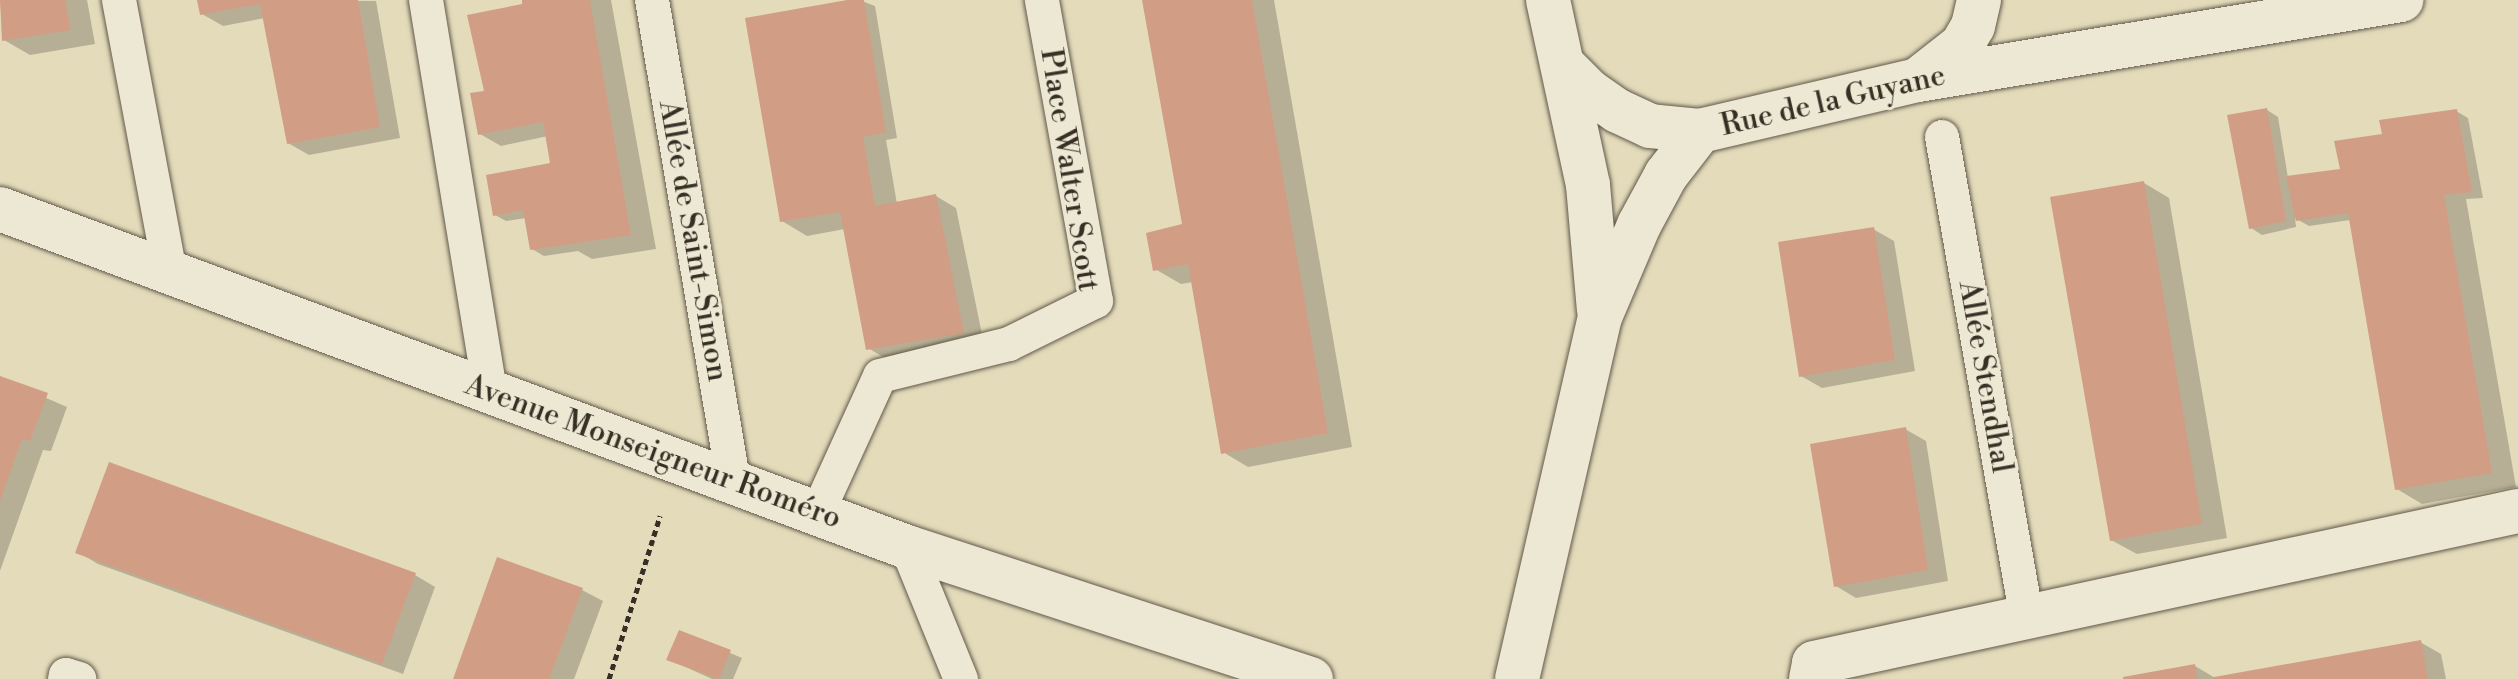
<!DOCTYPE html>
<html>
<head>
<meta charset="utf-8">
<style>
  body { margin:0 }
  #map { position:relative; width:2518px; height:679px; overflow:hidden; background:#e4dbbb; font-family:"Libre Bodoni",serif }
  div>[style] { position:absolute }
  .shadow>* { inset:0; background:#0003 }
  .building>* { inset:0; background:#d19e85 }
  .path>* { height:5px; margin-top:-2.5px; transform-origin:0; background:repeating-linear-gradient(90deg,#372e25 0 6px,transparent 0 10px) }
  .roads { filter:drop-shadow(0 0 2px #62594a) drop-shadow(0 0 2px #62594a) }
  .lane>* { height:34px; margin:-17px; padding:0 17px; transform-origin:17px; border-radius:17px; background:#ede8d3 }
  .street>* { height:44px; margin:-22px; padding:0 22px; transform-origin:22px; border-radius:22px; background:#ede8d3 }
  .secondary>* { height:44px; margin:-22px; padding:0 22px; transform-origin:22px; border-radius:22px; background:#ede8d3 }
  span { translate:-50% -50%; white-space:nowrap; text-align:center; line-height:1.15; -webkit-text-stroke:6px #ede8d3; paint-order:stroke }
  .street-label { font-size:30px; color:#372e25 }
</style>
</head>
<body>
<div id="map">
  <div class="shadow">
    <i style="clip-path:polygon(0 0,87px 0,95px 44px,30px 55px,4px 40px)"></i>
    <i style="clip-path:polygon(199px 0,376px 1px,400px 138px,309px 155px,288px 143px,265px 18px,223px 26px,202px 14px)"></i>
    <i style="clip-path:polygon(524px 0,611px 0,656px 249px,592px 259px,578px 251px,544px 256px,532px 249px,526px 218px,506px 221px,495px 215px,553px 168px,548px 136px,501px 146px,480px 134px,486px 92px)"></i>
    <i style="clip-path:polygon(859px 0,875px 6px,897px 138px,886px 140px,897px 204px,936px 196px,956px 208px,984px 344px,888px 360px,868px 348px,845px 229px,807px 236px,782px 221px)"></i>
    <i style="clip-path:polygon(1144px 0,1274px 0,1352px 447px,1248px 467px,1223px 452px,1193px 282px,1181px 284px,1155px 269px,1184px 226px)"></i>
    <i style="clip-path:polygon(2267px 110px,2278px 117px,2288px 178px,2342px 170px,2384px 136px,2456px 111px,2468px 118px,2483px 198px,2466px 199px,2516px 487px,2422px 504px,2397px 489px,2350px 220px,2309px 226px,2295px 218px,2296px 227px,2262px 235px,2251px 228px)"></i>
    <i style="clip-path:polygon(2144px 183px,2169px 198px,2227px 538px,2137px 554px,2111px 540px)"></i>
    <i style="clip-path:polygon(1873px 229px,1894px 241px,1915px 371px,1822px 388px,1801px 376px)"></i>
    <i style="clip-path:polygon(0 378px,67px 407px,51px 451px,43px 450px,0 571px)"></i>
    <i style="clip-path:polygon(1905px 429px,1926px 441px,1948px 581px,1856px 598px,1836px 586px)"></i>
    <i style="clip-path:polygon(78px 552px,415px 575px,435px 587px,403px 674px,98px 564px)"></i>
    <i style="clip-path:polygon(582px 590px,603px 601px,574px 679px,455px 679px)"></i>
    <i style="clip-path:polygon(680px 632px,742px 658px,733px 679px,712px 679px,668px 659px)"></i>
    <i style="clip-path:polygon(2420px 642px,2441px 654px,2446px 679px,2125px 679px,2195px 666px,2217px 679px)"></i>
  </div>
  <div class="building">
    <i style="clip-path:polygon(0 0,65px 0,71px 30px,2px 41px)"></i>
    <i style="clip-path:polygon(197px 0,358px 0,380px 127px,287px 144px,260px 4px,200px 15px)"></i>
    <i style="clip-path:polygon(522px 0,590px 0,631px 235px,530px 250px,523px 210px,493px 216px,486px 175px,550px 163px,543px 122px,478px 135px,470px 93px,484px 91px,467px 15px,522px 4px)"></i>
    <i style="clip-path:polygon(847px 0,864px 0,886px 132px,863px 137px,875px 206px,936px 194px,964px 333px,866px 350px,840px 212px,780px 222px,745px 18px)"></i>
    <i style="clip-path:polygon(1142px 0,1252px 0,1328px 433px,1221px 454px,1188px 264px,1153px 271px,1146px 233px,1182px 224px)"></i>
    <i style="clip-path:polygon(2267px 108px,2286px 221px,2249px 229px,2227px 115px)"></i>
    <i style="clip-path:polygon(2457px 109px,2472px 192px,2444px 195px,2492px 473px,2395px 490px,2348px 213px,2296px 221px,2286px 176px,2340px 169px,2334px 141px,2382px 134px,2379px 120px)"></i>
    <i style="clip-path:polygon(2144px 181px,2202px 524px,2110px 541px,2050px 197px)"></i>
    <i style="clip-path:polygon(1874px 227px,1895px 360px,1799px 377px,1778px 242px)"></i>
    <i style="clip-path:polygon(0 376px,48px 393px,30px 441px,22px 439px,0 501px)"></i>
    <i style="clip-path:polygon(1906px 427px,1928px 570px,1834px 587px,1810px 444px)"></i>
    <i style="clip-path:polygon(109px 462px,416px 573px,382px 664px,75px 553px)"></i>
    <i style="clip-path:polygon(497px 557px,583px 588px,549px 679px,453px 679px)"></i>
    <i style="clip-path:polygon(679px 630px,731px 650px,719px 679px,666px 660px)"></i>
    <i style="clip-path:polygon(2421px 640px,2428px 679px,2214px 679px,2214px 677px)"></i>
    <i style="clip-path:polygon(2195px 664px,2197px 679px,2123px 679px,2123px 677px)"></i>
  </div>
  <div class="path">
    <i style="left:609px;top:679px;width:171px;rotate:-72.6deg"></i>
  </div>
  <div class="roads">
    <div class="lane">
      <i style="left:119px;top:0;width:277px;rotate:79.4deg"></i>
      <i style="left:426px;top:0;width:397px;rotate:80.7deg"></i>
      <i style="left:652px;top:0;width:490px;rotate:80.4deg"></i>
      <i style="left:1942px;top:137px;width:487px;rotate:80deg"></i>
      <i style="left:818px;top:512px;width:149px;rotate:-65.5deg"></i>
      <i style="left:880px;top:376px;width:133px;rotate:-13.9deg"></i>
      <i style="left:1009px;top:344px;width:97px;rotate:-26.3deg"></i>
      <i style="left:1096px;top:301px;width:306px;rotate:-100.2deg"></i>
      <i style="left:907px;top:547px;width:143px;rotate:67.8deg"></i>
      <i style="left:65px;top:679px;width:4px;rotate:-76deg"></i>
      <i style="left:66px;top:675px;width:14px;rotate:17deg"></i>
    </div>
    <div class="street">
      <i style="left:1548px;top:0;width:189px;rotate:77.8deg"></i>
      <i style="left:1588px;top:185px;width:125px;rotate:85deg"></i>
      <i style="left:1564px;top:66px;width:35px;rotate:45deg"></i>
      <i style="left:1589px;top:91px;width:35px;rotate:35deg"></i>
      <i style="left:1618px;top:111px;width:35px;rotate:25deg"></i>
      <i style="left:1650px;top:126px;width:50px;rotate:5.7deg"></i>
      <i style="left:1920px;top:78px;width:53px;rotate:-38.2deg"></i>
      <i style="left:1962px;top:45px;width:22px;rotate:-60deg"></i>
      <i style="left:1973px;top:26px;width:27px;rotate:-77deg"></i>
      <i style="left:1517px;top:679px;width:371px;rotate:-77.1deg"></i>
      <i style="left:1600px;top:317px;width:100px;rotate:-67deg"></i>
      <i style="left:1639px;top:225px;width:57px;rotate:-61.6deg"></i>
      <i style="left:1666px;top:175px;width:56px;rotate:-52.3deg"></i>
      <i style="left:1700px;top:131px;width:224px;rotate:-13.2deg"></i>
      <i style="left:1918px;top:80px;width:490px;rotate:-9.4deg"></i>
      <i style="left:1811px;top:679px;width:16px;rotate:-79deg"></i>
      <i style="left:1814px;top:663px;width:720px;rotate:-12.18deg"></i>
    </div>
    <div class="secondary">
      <i style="left:0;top:209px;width:968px;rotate:20.44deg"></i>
      <i style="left:907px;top:547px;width:425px;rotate:18.1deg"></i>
    </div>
  </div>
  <div class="street-label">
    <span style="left:1833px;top:101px;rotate:-13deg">Rue de la Guyane</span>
    <span style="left:1069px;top:170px;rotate:81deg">Place Walter Scott</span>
    <span style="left:693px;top:241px;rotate:80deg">Allée de Saint-Simon</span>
    <span style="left:1985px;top:377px;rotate:80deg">Allée Stendhal</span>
    <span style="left:653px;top:452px;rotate:20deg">Avenue Monseigneur Roméro</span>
  </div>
</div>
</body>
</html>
